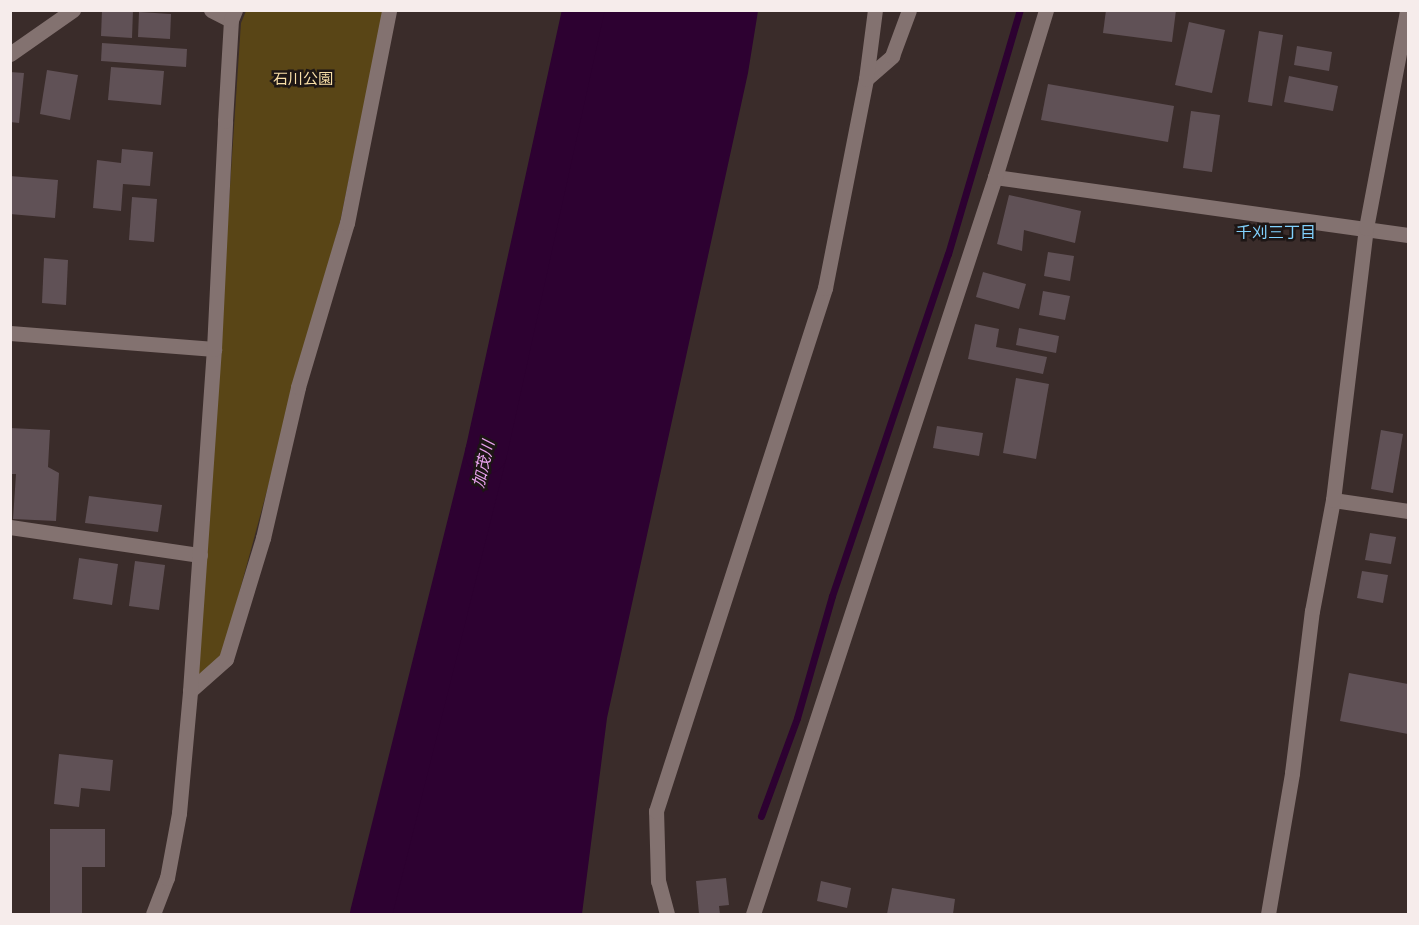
<!DOCTYPE html>
<html>
<head>
<meta charset="utf-8">
<style>
  body { margin:0 }
  #map { position:relative; width:1419px; height:925px; overflow:hidden; background:#3a2c2a; font-family:"Titillium Web","Noto Sans JP",sans-serif }
  div>[style] { position:absolute }
  .green>* { inset:0; background:#594516 }
  .water>* { inset:0; background:#2d0131 }
  .stream>* { height:7px; margin:-3.5px; padding:0 3.5px; transform-origin:3.5px; border-radius:3.5px; background:#2d0131 }
  .river>* { height:42px; margin:-21px; padding:0 21px; transform-origin:21px; border-radius:21px; background:#2d0131 }
  .building>* { inset:0; background:#605156 }
  .minor>* { height:15px; margin:-7.5px; padding:0 7.5px; transform-origin:7.5px; border-radius:7.5px; background:#837270 }
  .tertiary>* { height:15px; margin:-7.5px; padding:0 7.5px; transform-origin:7.5px; border-radius:7.5px; background:#837270 }
  span { translate:-50% -50%; white-space:nowrap; text-align:center; line-height:1.15; -webkit-text-stroke:5px #1d1615; paint-order:stroke }
  .park-label { font-size:15px; color:#f9dfa7 }
  .neighbourhood-label { font-size:16px; color:#81d1fd }
  .water-label { font-size:16px; color:#e9a2ee; font-style:italic }
  .frame { position:absolute; inset:0; border:12px solid #f6eceb; pointer-events:none }
</style>
</head>
<body>
<div id="map">
  <div class="green">
    <i style="clip-path:polygon(246px 11px,384px 11px,340px 222px,222px 656px,197px 677px,241px 23px)"></i>
  </div>
  <div class="water">
    <i style="clip-path:polygon(601px 11px,758px 11px,748px 73px,607px 718px,582px 914px,358px 914px,441px 693px)"></i>
  </div>
  <div class="stream">
    <i style="left:761px;top:816px;width:104px;rotate:-69.8deg"></i>
    <i style="left:797px;top:718px;width:127px;rotate:-74deg"></i>
    <i style="left:832px;top:596px;width:361px;rotate:-71.3deg"></i>
    <i style="left:948px;top:254px;width:254px;rotate:-73.6deg"></i>
  </div>
  <div class="river">
    <i style="left:371px;top:914px;width:475px;rotate:-76deg"></i>
    <i style="left:486px;top:453px;width:453px;rotate:-77.6deg"></i>
  </div>
  <div class="building">
    <i style="clip-path:polygon(102px 10px,133px 10px,132px 38px,101px 36px)"></i>
    <i style="clip-path:polygon(1106px 10px,1176px 10px,1172px 42px,1103px 33px)"></i>
    <i style="clip-path:polygon(139px 12px,171px 14px,170px 39px,138px 37px)"></i>
    <i style="clip-path:polygon(1189px 22px,1225px 30px,1212px 93px,1175px 85px)"></i>
    <i style="clip-path:polygon(1259px 31px,1283px 35px,1272px 106px,1248px 102px)"></i>
    <i style="clip-path:polygon(102px 43px,187px 49px,186px 67px,101px 61px)"></i>
    <i style="clip-path:polygon(1297px 46px,1332px 52px,1329px 71px,1294px 65px)"></i>
    <i style="clip-path:polygon(111px 67px,164px 71px,161px 105px,108px 100px)"></i>
    <i style="clip-path:polygon(47px 70px,78px 75px,70px 120px,40px 114px)"></i>
    <i style="clip-path:polygon(10px 72px,24px 73px,19px 123px,10px 122px)"></i>
    <i style="clip-path:polygon(1289px 76px,1338px 86px,1333px 111px,1284px 102px)"></i>
    <i style="clip-path:polygon(1048px 84px,1174px 106px,1168px 142px,1041px 120px)"></i>
    <i style="clip-path:polygon(1191px 111px,1220px 115px,1212px 172px,1183px 168px)"></i>
    <i style="clip-path:polygon(122px 149px,153px 152px,150px 186px,123px 184px,121px 211px,93px 208px,97px 160px,121px 163px)"></i>
    <i style="clip-path:polygon(10px 176px,58px 180px,55px 218px,10px 214px)"></i>
    <i style="clip-path:polygon(1009px 195px,1081px 211px,1075px 243px,1024px 230px,1022px 251px,997px 244px)"></i>
    <i style="clip-path:polygon(132px 197px,157px 199px,154px 242px,129px 240px)"></i>
    <i style="clip-path:polygon(1048px 252px,1074px 256px,1070px 281px,1044px 276px)"></i>
    <i style="clip-path:polygon(44px 258px,68px 260px,66px 305px,42px 303px)"></i>
    <i style="clip-path:polygon(983px 272px,1026px 284px,1019px 309px,976px 297px)"></i>
    <i style="clip-path:polygon(1043px 291px,1070px 296px,1065px 320px,1039px 315px)"></i>
    <i style="clip-path:polygon(975px 324px,999px 329px,996px 347px,1047px 357px,1043px 374px,968px 359px)"></i>
    <i style="clip-path:polygon(1019px 328px,1059px 336px,1056px 353px,1016px 345px)"></i>
    <i style="clip-path:polygon(1016px 378px,1049px 384px,1036px 459px,1003px 453px)"></i>
    <i style="clip-path:polygon(937px 426px,983px 433px,979px 456px,933px 448px)"></i>
    <i style="clip-path:polygon(10px 428px,50px 430px,48px 467px,59px 473px,56px 521px,13px 519px,16px 474px,10px 474px)"></i>
    <i style="clip-path:polygon(1381px 430px,1403px 434px,1393px 493px,1371px 489px)"></i>
    <i style="clip-path:polygon(89px 496px,162px 505px,158px 532px,85px 523px)"></i>
    <i style="clip-path:polygon(1370px 533px,1396px 537px,1391px 564px,1365px 560px)"></i>
    <i style="clip-path:polygon(79px 558px,118px 564px,112px 605px,73px 599px)"></i>
    <i style="clip-path:polygon(135px 561px,165px 565px,159px 610px,129px 606px)"></i>
    <i style="clip-path:polygon(1362px 571px,1388px 575px,1383px 603px,1357px 598px)"></i>
    <i style="clip-path:polygon(1349px 673px,1408px 684px,1408px 734px,1340px 721px)"></i>
    <i style="clip-path:polygon(59px 754px,113px 760px,110px 791px,81px 788px,79px 807px,54px 804px)"></i>
    <i style="clip-path:polygon(50px 829px,105px 829px,105px 867px,82px 867px,82px 914px,50px 914px)"></i>
    <i style="clip-path:polygon(726px 878px,729px 905px,719px 906px,720px 914px,699px 914px,696px 881px)"></i>
    <i style="clip-path:polygon(821px 881px,851px 888px,847px 908px,817px 901px)"></i>
    <i style="clip-path:polygon(892px 888px,955px 899px,953px 914px,887px 914px)"></i>
  </div>
  <div class="minor">
    <i style="left:211px;top:10px;width:22px;rotate:27deg"></i>
    <i style="left:10px;top:54px;width:77px;rotate:-34.9deg"></i>
    <i style="left:866px;top:79px;width:35px;rotate:-41deg"></i>
    <i style="left:892px;top:56px;width:49px;rotate:-69.7deg"></i>
    <i style="left:995px;top:177px;width:417px;rotate:8deg"></i>
    <i style="left:1333px;top:500px;width:76px;rotate:8.3deg"></i>
    <i style="left:10px;top:527px;width:192px;rotate:8.4deg"></i>
    <i style="left:190px;top:691px;width:48px;rotate:-41.6deg"></i>
    <i style="left:226px;top:659px;width:127px;rotate:-73deg"></i>
    <i style="left:263px;top:538px;width:155px;rotate:-76.9deg"></i>
    <i style="left:298px;top:387px;width:171px;rotate:-73.4deg"></i>
    <i style="left:347px;top:223px;width:217px;rotate:-78.8deg"></i>
    <i style="left:667px;top:914px;width:34px;rotate:-105deg"></i>
    <i style="left:658px;top:881px;width:70px;rotate:-91.6deg"></i>
    <i style="left:656px;top:811px;width:550px;rotate:-72.09deg"></i>
    <i style="left:825px;top:288px;width:213px;rotate:-78.9deg"></i>
    <i style="left:866px;top:79px;width:70px;rotate:-82.6deg"></i>
    <i style="left:753px;top:914px;width:776px;rotate:-71.82deg"></i>
    <i style="left:995px;top:177px;width:175px;rotate:-73deg"></i>
  </div>
  <div class="tertiary">
    <i style="left:10px;top:333px;width:205px;rotate:4.5deg"></i>
    <i style="left:153px;top:914px;width:39px;rotate:-69deg"></i>
    <i style="left:167px;top:878px;width:66px;rotate:-79.5deg"></i>
    <i style="left:179px;top:813px;width:122px;rotate:-84.8deg"></i>
    <i style="left:190px;top:691px;width:343px;rotate:-86deg"></i>
    <i style="left:214px;top:349px;width:228px;rotate:-87.2deg"></i>
    <i style="left:225px;top:121px;width:101px;rotate:-86.6deg"></i>
    <i style="left:231px;top:20px;width:11px;rotate:-68deg"></i>
    <i style="left:1268px;top:914px;width:143px;rotate:-80.3deg"></i>
    <i style="left:1292px;top:773px;width:163px;rotate:-83deg"></i>
    <i style="left:1312px;top:611px;width:113px;rotate:-79.3deg"></i>
    <i style="left:1333px;top:500px;width:274px;rotate:-83.1deg"></i>
    <i style="left:1366px;top:228px;width:222px;rotate:-79.3deg"></i>
  </div>
  <div class="park-label">
    <span style="left:303px;top:79px">石川公園</span>
  </div>
  <div class="neighbourhood-label">
    <span style="left:1276px;top:232px">千刈三丁目</span>
  </div>
  <div class="water-label">
    <span style="left:483px;top:464px;rotate:-77deg">加茂川</span>
  </div>
  <div class="frame"></div>
</div>
</body>
</html>
